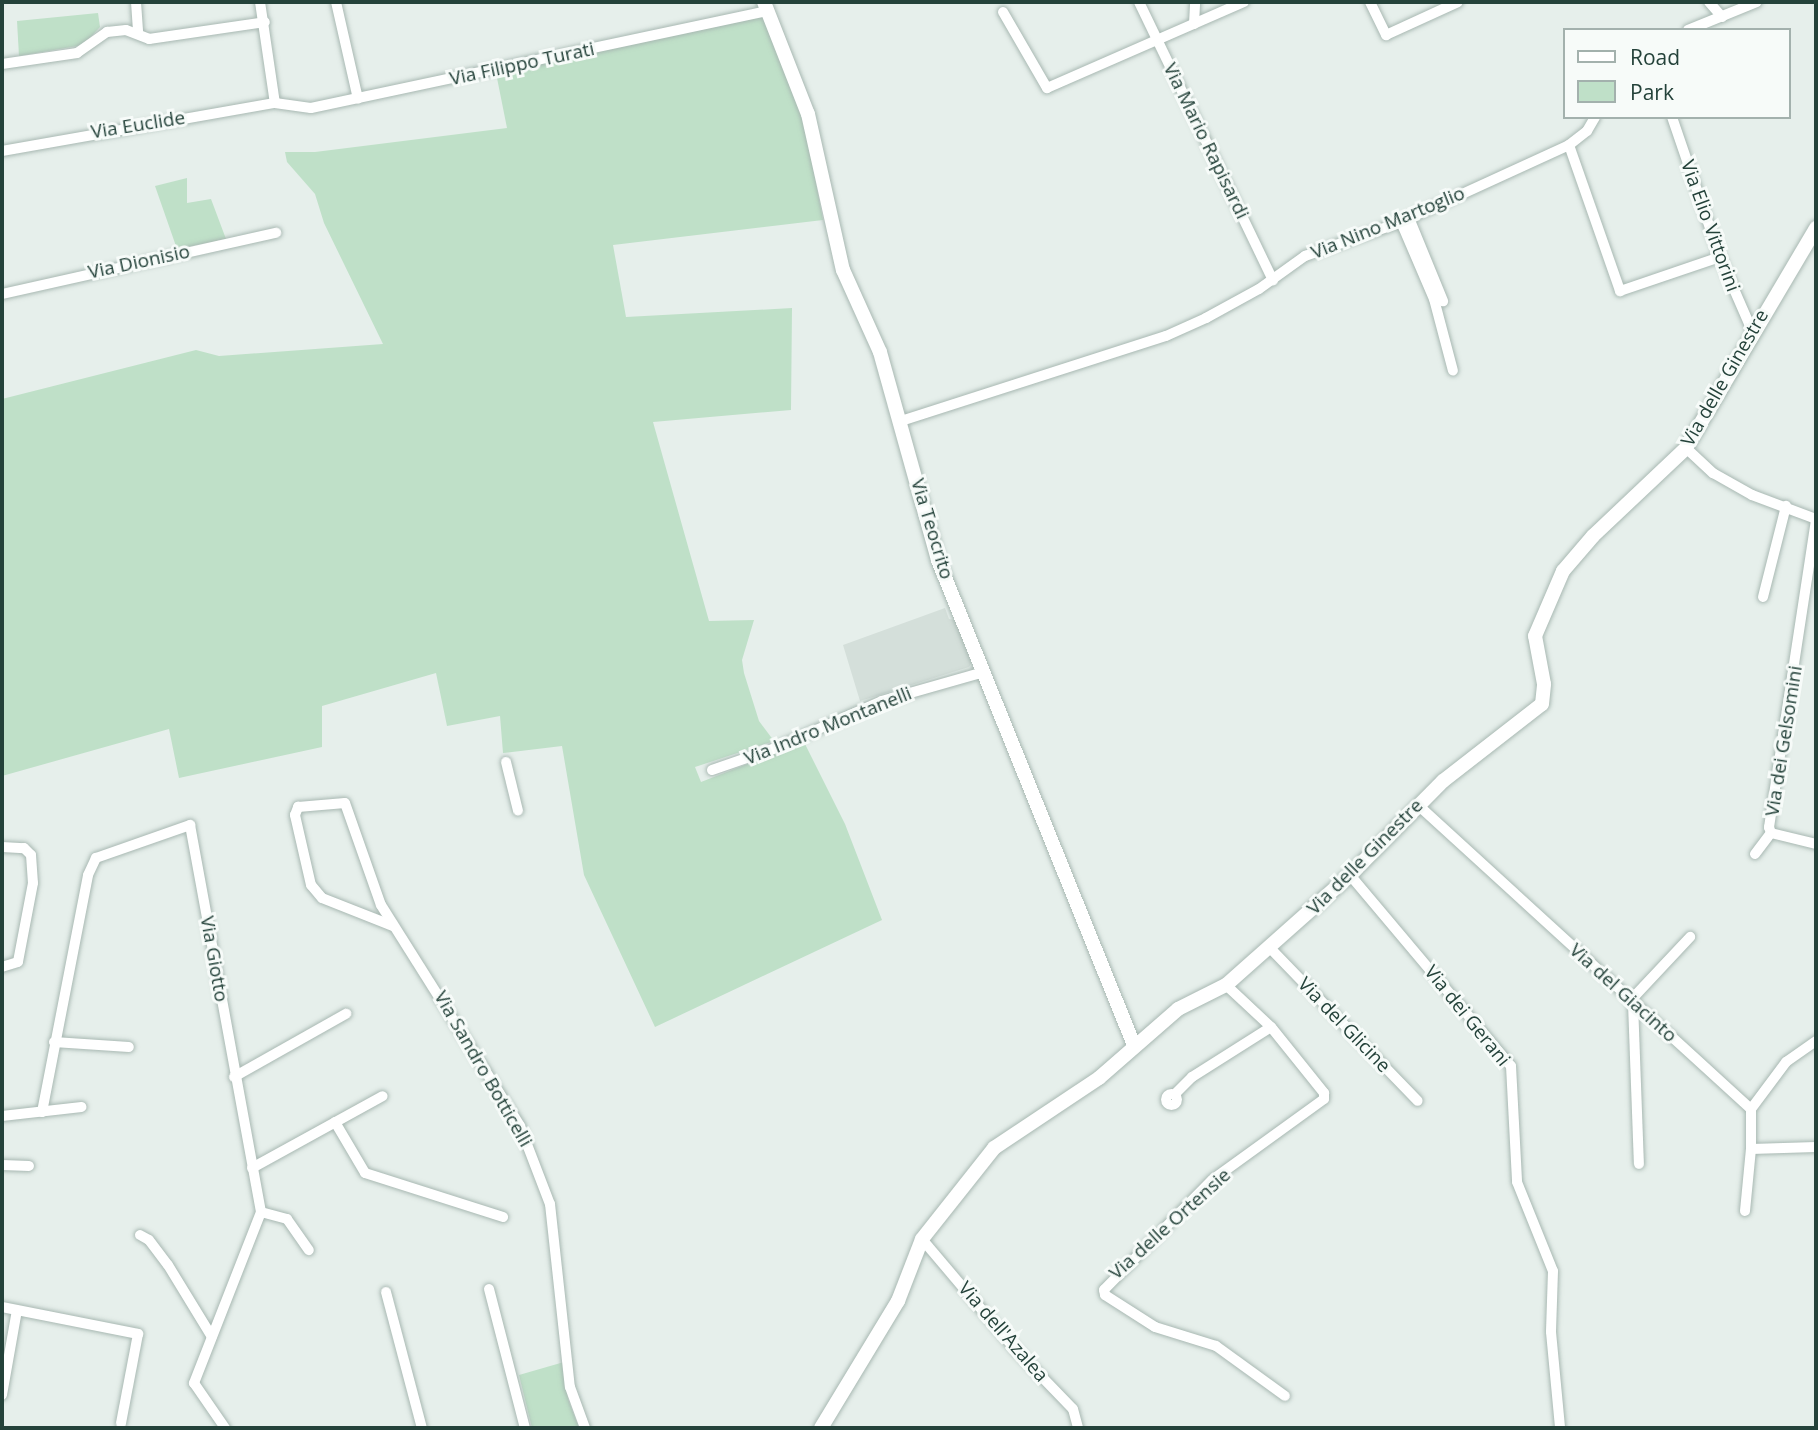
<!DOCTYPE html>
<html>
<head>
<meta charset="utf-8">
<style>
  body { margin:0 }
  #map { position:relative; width:1818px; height:1430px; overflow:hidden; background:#e6efeb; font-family:"Open Sans",sans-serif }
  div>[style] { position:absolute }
  .built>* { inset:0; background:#d4dfda }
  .green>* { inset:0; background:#bfe0c8 }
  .roads { filter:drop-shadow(0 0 2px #a8b8b2) drop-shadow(0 0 2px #a8b8b2) }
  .street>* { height:10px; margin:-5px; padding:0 5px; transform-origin:5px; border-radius:5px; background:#fff }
  .street>.ring { margin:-5px; padding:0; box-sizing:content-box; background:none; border:10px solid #fff; border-radius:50% }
  .secondary>* { height:14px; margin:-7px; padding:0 7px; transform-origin:7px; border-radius:7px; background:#fff }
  span { translate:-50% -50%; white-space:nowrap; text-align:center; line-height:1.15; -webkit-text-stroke:6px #f7fbf9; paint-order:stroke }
  .street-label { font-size:19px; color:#24423a }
  .frame { position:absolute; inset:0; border:4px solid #24423a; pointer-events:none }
  .legend { position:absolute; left:1563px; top:28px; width:228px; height:91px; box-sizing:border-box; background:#f7fbf9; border:2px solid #a3b1ad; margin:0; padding:9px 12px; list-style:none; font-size:21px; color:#24423a }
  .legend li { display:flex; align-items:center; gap:14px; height:35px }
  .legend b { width:35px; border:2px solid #a3b1ad }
</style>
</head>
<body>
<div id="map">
  <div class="built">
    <i style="clip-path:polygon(945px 608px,949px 619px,957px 620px,972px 662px,969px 667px,860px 701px,843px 645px)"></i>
  </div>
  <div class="green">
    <i style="clip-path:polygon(98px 13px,100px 27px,83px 45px,19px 56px,17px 21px)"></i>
    <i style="clip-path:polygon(765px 16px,803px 114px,823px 220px,613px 245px,626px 317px,792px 308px,791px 410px,653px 422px,709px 621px,754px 620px,742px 660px,744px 673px,759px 721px,774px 741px,695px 767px,701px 782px,804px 742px,845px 824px,882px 920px,655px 1027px,584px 875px,562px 746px,503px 753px,500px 716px,447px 726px,436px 673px,322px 706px,322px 747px,179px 778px,169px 729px,2px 776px,2px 399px,196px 350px,219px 356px,383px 344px,324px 223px,315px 194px,287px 162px,285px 152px,315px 152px,507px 128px,496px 73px)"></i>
    <i style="clip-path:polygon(187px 178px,187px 203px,211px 199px,226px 239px,177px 249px,155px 186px)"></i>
    <i style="clip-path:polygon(564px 1362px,568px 1399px,579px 1428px,532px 1428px,519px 1375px)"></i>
  </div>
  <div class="roads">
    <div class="street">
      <i style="left:136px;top:2px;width:32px;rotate:86deg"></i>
      <i style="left:260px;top:2px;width:102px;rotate:81.6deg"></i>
      <i style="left:336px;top:2px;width:99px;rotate:77.2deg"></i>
      <i style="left:1139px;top:2px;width:309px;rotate:64.3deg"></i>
      <i style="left:1370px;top:2px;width:37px;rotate:64deg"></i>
      <i style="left:1386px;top:35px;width:79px;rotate:-24.6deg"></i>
      <i style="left:1709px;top:2px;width:20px;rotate:49deg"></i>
      <i style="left:1003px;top:12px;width:88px;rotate:59.9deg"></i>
      <i style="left:1047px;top:88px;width:215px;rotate:-23.6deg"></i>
      <i style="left:1194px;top:24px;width:22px;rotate:-87deg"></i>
      <i style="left:1688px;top:30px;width:74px;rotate:-22.1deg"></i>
      <i style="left:2px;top:64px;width:76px;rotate:-8.3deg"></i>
      <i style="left:77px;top:53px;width:37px;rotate:-35deg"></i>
      <i style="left:107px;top:32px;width:19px;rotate:-6deg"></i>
      <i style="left:126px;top:30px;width:25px;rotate:21deg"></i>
      <i style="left:149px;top:39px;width:117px;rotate:-8.3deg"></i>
      <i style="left:1672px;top:117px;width:148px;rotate:71.1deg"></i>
      <i style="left:1720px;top:257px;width:83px;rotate:66.5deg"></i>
      <i style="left:1569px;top:145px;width:155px;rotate:70.7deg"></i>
      <i style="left:1620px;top:291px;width:106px;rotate:-18.8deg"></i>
      <i style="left:2px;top:151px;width:277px;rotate:-10deg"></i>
      <i style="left:275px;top:103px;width:36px;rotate:8deg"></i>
      <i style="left:311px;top:108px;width:467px;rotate:-12deg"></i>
      <i style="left:1409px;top:218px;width:90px;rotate:67.7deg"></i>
      <i style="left:1401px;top:222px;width:84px;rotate:66.8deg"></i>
      <i style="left:1434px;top:299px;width:74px;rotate:75.2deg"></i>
      <i style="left:2px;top:294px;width:281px;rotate:-12.6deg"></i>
      <i style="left:901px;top:421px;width:278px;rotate:-17.8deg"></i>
      <i style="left:1166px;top:336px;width:44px;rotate:-24.2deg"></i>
      <i style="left:1206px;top:318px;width:60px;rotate:-28.7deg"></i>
      <i style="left:1259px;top:289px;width:57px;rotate:-35.7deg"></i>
      <i style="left:1305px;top:256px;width:102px;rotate:-19.5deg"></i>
      <i style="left:1401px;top:222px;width:185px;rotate:-24.6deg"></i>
      <i style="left:1569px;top:145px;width:23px;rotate:-38deg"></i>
      <i style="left:1587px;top:131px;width:16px;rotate:-60deg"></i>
      <i style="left:1686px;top:448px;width:37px;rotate:43deg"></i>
      <i style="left:1713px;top:473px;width:45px;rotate:29.4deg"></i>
      <i style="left:1752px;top:495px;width:68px;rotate:20.6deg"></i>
      <i style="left:1816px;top:520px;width:311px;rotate:98.7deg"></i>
      <i style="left:1769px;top:827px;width:6px;rotate:72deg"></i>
      <i style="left:1771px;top:833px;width:46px;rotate:13.7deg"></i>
      <i style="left:1763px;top:597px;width:94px;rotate:-75.8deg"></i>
      <i style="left:506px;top:762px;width:50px;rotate:76.2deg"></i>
      <i style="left:712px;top:770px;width:65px;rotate:-19deg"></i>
      <i style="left:773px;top:749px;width:119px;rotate:-23.8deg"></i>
      <i style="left:882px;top:701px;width:106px;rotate:-15.9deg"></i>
      <i style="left:1418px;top:805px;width:451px;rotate:42.4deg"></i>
      <i style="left:1751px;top:1109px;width:40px;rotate:90deg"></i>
      <i style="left:1751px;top:1149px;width:65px;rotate:-1.8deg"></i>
      <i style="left:2px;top:847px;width:22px;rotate:3deg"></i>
      <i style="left:24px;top:848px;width:10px;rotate:45deg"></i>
      <i style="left:31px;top:855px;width:28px;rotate:86deg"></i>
      <i style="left:33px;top:883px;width:80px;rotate:100.8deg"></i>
      <i style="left:18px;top:962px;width:17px;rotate:163deg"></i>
      <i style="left:1755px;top:854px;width:26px;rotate:-53deg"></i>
      <i style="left:1350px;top:875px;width:250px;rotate:49.9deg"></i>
      <i style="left:1511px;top:1066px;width:116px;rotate:87deg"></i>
      <i style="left:1517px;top:1182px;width:96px;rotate:68deg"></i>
      <i style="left:1553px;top:1271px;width:61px;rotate:91.9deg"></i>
      <i style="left:1551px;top:1332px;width:96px;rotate:84.6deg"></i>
      <i style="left:393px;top:926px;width:76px;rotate:-158.5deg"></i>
      <i style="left:322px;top:898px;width:17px;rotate:-130deg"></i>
      <i style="left:311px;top:885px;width:72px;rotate:-102.9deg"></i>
      <i style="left:295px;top:815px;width:9px;rotate:-69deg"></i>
      <i style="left:298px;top:807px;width:47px;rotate:-4.9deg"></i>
      <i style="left:345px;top:803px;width:108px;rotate:70.6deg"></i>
      <i style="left:381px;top:905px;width:261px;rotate:57.8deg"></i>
      <i style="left:520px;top:1126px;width:84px;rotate:69deg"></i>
      <i style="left:550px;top:1204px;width:184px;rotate:83.8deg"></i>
      <i style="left:570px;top:1387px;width:44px;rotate:69.9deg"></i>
      <i style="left:1271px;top:949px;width:211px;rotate:46deg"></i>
      <i style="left:1226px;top:985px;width:62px;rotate:43deg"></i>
      <i style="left:1271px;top:1027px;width:85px;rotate:51.2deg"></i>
      <i style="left:1324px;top:1093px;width:6px;rotate:90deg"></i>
      <i style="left:1324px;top:1099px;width:138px;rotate:144.1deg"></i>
      <i style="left:1212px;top:1180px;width:154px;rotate:134.5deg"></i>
      <i style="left:1104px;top:1290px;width:5px;rotate:79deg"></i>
      <i style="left:1105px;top:1295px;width:59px;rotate:32.6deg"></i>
      <i style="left:1155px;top:1327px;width:64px;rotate:17.3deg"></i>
      <i style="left:1216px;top:1346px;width:85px;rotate:35.9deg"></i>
      <i style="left:1630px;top:1001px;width:88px;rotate:-46.8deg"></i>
      <i style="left:1633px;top:1003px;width:161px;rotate:87.9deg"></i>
      <i style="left:54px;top:1042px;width:75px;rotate:3.8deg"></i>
      <i style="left:234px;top:1077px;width:129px;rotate:-29.4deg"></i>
      <i class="ring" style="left:1165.5px;top:1093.5px;width:1px;height:1px"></i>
      <i style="left:1175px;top:1094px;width:24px;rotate:-45deg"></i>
      <i style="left:1192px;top:1077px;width:93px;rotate:-32.3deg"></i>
      <i style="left:1751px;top:1109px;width:59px;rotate:-53.3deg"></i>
      <i style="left:1786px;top:1062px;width:37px;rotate:-35deg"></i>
      <i style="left:42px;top:1112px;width:241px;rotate:-79deg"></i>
      <i style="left:88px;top:875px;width:19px;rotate:-65deg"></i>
      <i style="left:96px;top:858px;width:100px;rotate:-19.3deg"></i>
      <i style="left:190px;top:825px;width:393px;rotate:79.6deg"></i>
      <i style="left:261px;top:1212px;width:184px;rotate:111.4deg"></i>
      <i style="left:194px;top:1383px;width:55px;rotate:55.4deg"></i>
      <i style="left:2px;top:1116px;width:80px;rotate:-6.5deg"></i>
      <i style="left:335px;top:1122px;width:59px;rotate:59.5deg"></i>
      <i style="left:365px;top:1173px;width:145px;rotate:17.7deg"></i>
      <i style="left:2px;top:1165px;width:27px;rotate:2deg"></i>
      <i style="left:252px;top:1168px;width:149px;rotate:-28.8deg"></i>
      <i style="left:1745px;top:1211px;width:62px;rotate:-84.5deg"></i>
      <i style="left:261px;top:1212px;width:27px;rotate:15deg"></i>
      <i style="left:287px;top:1219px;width:38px;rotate:55deg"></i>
      <i style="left:140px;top:1235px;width:10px;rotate:29deg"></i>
      <i style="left:149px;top:1240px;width:31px;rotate:53deg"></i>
      <i style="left:168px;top:1265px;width:84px;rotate:58.6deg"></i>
      <i style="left:922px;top:1239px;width:144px;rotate:49.8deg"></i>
      <i style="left:1015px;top:1349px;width:83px;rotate:46deg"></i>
      <i style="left:1073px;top:1409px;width:20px;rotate:75deg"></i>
      <i style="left:489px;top:1289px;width:144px;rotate:75.5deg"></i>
      <i style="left:386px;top:1292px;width:141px;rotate:75.2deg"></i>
      <i style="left:2px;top:1307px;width:139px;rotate:11.2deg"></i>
      <i style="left:138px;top:1334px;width:91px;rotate:100.8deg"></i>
      <i style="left:2px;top:1395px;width:86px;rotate:-80deg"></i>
    </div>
    <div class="secondary">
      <i style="left:764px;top:2px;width:120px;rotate:68.6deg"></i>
      <i style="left:808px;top:114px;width:160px;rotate:77.4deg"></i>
      <i style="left:843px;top:270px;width:90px;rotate:65.7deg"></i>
      <i style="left:880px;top:352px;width:216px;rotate:74.4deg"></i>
      <i style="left:938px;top:560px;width:523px;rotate:68deg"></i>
      <i style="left:821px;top:1428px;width:149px;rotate:-58.8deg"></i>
      <i style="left:898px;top:1301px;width:66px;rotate:-68.8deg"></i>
      <i style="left:922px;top:1239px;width:116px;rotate:-51.6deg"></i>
      <i style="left:994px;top:1148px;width:126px;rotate:-33.7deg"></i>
      <i style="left:1099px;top:1078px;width:105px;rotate:-41.1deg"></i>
      <i style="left:1178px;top:1009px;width:54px;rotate:-26.6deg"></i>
      <i style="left:1226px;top:985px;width:166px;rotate:-41.6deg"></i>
      <i style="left:1350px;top:875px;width:132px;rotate:-45.3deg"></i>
      <i style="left:1443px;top:781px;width:125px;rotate:-37.9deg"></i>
      <i style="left:1542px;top:704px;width:20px;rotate:-84deg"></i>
      <i style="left:1544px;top:684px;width:49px;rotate:-100.6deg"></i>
      <i style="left:1535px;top:636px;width:71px;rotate:-66.7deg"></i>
      <i style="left:1563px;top:571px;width:46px;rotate:-49.4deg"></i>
      <i style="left:1593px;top:536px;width:128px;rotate:-43.4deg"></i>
      <i style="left:1686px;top:448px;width:256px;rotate:-59.4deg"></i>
    </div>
  </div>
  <div class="street-label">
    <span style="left:522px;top:64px;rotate:-12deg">Via Filippo Turati</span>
    <span style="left:138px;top:125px;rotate:-9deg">Via Euclide</span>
    <span style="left:1206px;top:141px;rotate:64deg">Via Mario Rapisardi</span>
    <span style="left:1388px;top:223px;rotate:-22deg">Via Nino Martoglio</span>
    <span style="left:1710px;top:226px;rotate:70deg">Via Elio Vittorini</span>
    <span style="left:139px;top:262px;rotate:-12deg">Via Dionisio</span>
    <span style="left:1725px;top:378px;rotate:-60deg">Via delle Ginestre</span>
    <span style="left:932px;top:529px;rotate:73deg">Via Teocrito</span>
    <span style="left:828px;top:726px;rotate:-22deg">Via Indro Montanelli</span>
    <span style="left:1784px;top:741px;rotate:-81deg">Via dei Gelsomini</span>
    <span style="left:1365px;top:857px;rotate:-45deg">Via delle Ginestre</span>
    <span style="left:214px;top:959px;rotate:80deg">Via Giotto</span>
    <span style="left:1623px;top:993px;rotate:42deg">Via del Giacinto</span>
    <span style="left:1467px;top:1016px;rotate:51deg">Via dei Gerani</span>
    <span style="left:1344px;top:1025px;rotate:46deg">Via del Glicine</span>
    <span style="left:483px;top:1069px;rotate:60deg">Via Sandro Botticelli</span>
    <span style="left:1170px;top:1224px;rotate:-42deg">Via delle Ortensie</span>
    <span style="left:1003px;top:1332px;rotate:49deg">Via dell'Azalea</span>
  </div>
  <div class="frame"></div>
  <ul class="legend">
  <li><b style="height:9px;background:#fff"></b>Road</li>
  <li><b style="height:19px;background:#bfe0c8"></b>Park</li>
  </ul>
</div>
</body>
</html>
